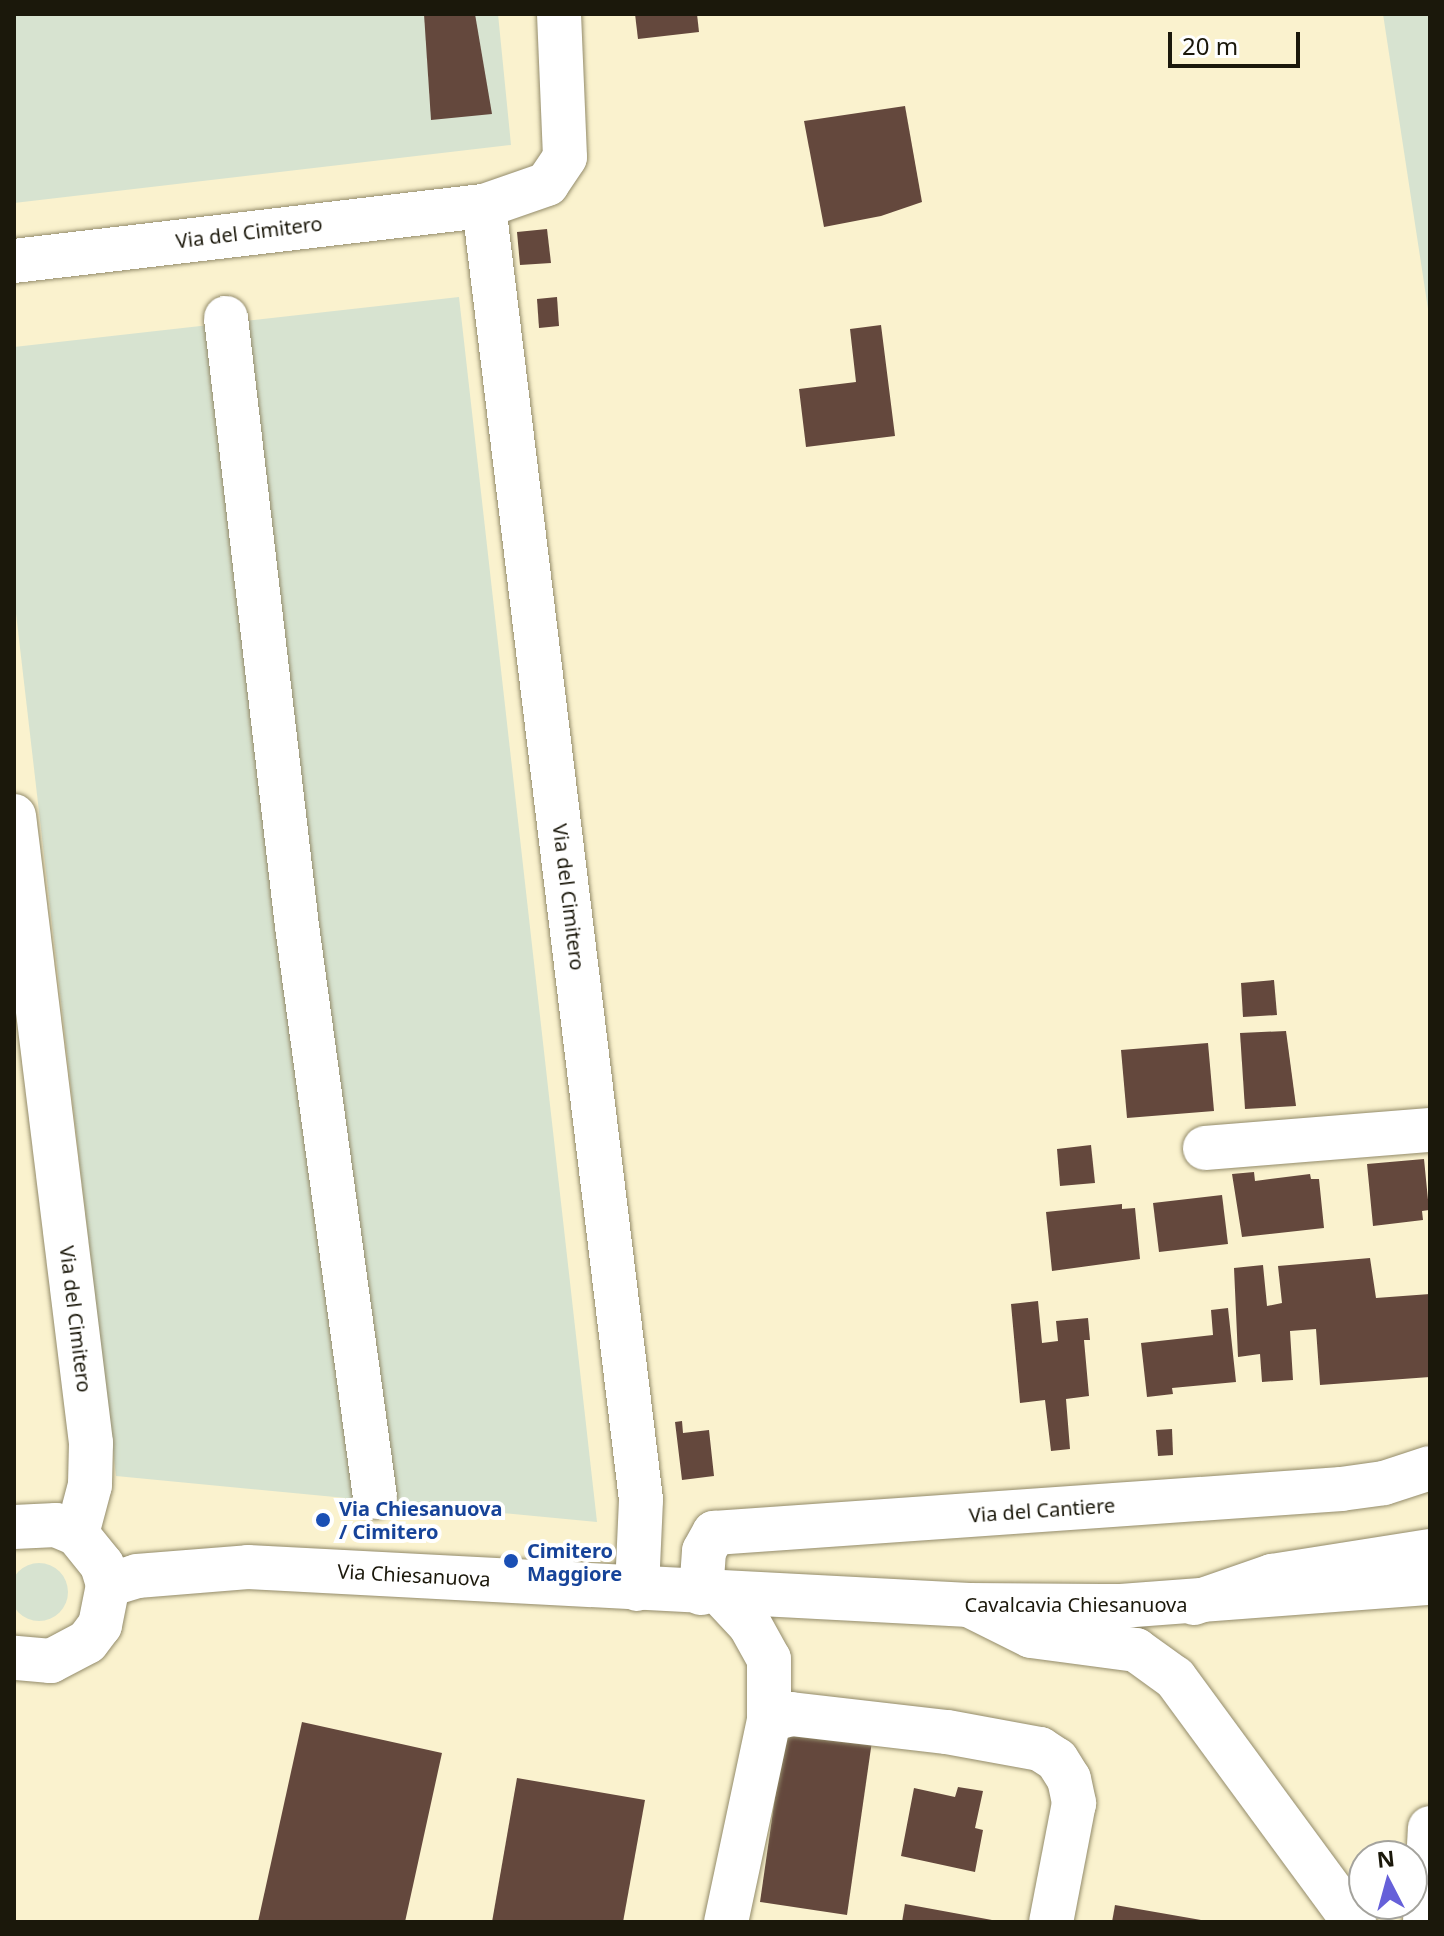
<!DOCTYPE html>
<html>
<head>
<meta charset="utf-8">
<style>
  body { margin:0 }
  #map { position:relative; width:1444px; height:1936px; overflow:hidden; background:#faf2ce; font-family:"Noto Sans",sans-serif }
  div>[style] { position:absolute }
  .green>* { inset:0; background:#d7e3d0 }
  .round { border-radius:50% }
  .building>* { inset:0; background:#64483d }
  .roads { filter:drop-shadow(0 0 2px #938b6a) drop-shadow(0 0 2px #938b6a) }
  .minor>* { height:44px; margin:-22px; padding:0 22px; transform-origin:22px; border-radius:22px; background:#fff }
  .major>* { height:44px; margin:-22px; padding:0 22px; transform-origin:22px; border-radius:22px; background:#fff }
  .highway>* { height:44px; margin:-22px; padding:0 22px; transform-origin:22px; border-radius:22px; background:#fff }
  .dots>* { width:22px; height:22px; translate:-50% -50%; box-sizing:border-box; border:4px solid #fff; border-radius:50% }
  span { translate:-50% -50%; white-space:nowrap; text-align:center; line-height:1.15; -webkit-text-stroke:8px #fff; paint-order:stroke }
  .street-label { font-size:20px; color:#1b180b }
  .transit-label { font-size:20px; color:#164399; font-weight:700 }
  .left { translate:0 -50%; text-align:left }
  .frame { position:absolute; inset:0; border:16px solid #1b180b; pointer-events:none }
  .north { position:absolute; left:1348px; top:1840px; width:80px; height:80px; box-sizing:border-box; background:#fff; border:2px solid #a4a39d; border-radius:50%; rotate:354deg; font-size:22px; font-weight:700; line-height:32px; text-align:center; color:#1b180b }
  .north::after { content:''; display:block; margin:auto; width:28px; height:36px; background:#6660d9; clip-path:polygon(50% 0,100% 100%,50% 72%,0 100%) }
  .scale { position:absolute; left:1168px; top:32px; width:132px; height:36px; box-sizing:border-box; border:4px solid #1b180b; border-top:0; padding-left:10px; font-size:24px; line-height:28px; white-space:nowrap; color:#1b180b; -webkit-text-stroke:6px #fff; paint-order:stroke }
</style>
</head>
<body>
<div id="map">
  <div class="green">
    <i style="clip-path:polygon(14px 14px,498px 14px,511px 145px,14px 203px)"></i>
    <i style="clip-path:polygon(1383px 14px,1430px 14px,1430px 322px)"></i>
    <i style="clip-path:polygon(459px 297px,597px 1522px,116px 1476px,14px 596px,14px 347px)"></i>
    <i class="round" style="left:10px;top:1563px;width:58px;height:58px"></i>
  </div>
  <div class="building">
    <i style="clip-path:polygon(424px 14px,475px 14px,492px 114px,431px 120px)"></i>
    <i style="clip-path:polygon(635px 14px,697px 14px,699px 32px,638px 39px)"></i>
    <i style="clip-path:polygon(905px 106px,922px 202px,881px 216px,824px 227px,804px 121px)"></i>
    <i style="clip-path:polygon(547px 229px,551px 263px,520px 265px,517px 232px)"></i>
    <i style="clip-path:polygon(557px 297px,559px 326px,539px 328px,537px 299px)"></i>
    <i style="clip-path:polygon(881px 325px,895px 436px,806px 447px,799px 389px,856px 382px,850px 329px)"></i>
    <i style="clip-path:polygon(1274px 980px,1277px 1015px,1243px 1017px,1241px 983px)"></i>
    <i style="clip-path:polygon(1286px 1031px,1296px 1106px,1245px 1109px,1240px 1033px)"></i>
    <i style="clip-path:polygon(1208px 1043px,1214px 1111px,1127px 1118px,1121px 1050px)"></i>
    <i style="clip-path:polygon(1091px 1145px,1095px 1183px,1060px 1186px,1057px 1149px)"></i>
    <i style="clip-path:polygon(1424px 1159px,1429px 1210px,1422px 1211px,1423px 1220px,1373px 1226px,1367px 1164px)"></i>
    <i style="clip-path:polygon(1254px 1172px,1255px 1181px,1310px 1174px,1311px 1179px,1319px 1179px,1324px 1228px,1242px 1237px,1232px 1174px)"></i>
    <i style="clip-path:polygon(1222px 1195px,1228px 1244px,1159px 1252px,1153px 1203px)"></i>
    <i style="clip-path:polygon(1122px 1204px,1122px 1209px,1135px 1208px,1140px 1259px,1052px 1271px,1046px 1212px)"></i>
    <i style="clip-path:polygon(1370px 1258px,1376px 1298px,1430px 1294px,1430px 1377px,1320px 1385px,1316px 1329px,1290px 1331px,1293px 1380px,1262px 1382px,1260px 1354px,1238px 1357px,1234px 1268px,1263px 1265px,1267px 1306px,1282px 1303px,1278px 1266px)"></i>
    <i style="clip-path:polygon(1038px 1301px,1042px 1343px,1058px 1341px,1056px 1321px,1088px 1318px,1090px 1340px,1084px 1340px,1089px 1396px,1066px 1399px,1070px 1449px,1051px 1451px,1045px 1400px,1020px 1403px,1011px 1304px)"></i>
    <i style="clip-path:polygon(1228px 1308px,1236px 1382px,1172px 1388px,1173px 1394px,1147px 1397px,1141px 1343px,1213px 1335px,1211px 1310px)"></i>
    <i style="clip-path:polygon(682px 1421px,683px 1433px,709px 1430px,714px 1476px,682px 1480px,675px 1422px)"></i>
    <i style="clip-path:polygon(1172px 1429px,1173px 1455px,1158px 1456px,1156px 1430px)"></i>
    <i style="clip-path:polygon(302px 1722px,442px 1753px,405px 1922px,258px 1922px)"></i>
    <i style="clip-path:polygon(785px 1728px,872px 1741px,847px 1915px,760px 1902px)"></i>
    <i style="clip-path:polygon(517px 1778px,645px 1800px,623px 1922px,492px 1922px)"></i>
    <i style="clip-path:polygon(958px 1787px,983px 1791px,975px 1828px,983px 1830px,975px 1872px,901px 1856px,914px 1788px,955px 1797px)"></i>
    <i style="clip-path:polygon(905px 1904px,992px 1920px,992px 1922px,902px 1922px)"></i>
    <i style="clip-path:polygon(1115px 1905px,1201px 1920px,1201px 1922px,1112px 1922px)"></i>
  </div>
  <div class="roads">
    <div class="minor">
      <i style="left:484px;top:206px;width:67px;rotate:-19.2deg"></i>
      <i style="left:547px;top:184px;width:32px;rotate:-56deg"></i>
      <i style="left:565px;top:157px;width:143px;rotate:-92.4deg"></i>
      <i style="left:14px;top:261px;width:473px;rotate:-6.7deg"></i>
      <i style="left:484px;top:206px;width:1303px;rotate:83.08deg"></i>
      <i style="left:641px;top:1500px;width:89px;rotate:92.6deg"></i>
      <i style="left:226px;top:318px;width:612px;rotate:83.34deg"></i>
      <i style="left:297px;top:926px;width:576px;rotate:82.22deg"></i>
      <i style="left:14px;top:816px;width:632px;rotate:83deg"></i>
      <i style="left:91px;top:1443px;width:42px;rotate:91.4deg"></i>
      <i style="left:90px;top:1485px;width:51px;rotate:104.9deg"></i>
      <i style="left:1205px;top:1148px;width:226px;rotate:-4.6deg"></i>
      <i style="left:701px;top:1593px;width:42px;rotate:-85.9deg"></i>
      <i style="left:704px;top:1551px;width:21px;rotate:-61deg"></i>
      <i style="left:714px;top:1533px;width:629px;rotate:-4.01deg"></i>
      <i style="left:1341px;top:1489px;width:43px;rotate:-7.9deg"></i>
      <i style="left:1384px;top:1483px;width:48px;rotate:-18.1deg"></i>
      <i style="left:721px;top:1594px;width:42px;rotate:46.9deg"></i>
      <i style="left:750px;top:1625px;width:39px;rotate:61deg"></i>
      <i style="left:769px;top:1659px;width:61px;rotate:90deg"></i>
      <i style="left:769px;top:1720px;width:207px;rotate:102deg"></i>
      <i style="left:769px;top:1720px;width:23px;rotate:-15deg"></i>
      <i style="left:791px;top:1714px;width:157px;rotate:6.6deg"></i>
      <i style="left:947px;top:1732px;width:95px;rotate:10.4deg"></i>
      <i style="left:1040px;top:1749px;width:20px;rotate:33deg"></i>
      <i style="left:1057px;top:1760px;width:22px;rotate:58deg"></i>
      <i style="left:1069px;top:1779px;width:25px;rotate:78deg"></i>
      <i style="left:1074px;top:1803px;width:121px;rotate:100.9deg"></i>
    </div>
    <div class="major">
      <i style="left:14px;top:1527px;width:42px;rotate:-2.7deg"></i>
      <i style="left:56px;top:1525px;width:23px;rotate:23deg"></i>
      <i style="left:77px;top:1534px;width:40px;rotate:51deg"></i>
      <i style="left:102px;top:1565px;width:21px;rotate:73deg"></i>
      <i style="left:108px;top:1585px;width:41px;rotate:101.3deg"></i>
      <i style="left:100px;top:1625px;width:21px;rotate:127deg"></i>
      <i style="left:87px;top:1642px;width:41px;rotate:152.2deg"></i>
      <i style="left:51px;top:1661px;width:37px;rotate:-175deg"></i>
      <i style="left:108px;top:1585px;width:30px;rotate:-17deg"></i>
      <i style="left:137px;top:1576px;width:111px;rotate:-4.6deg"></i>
      <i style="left:248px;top:1567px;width:722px;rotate:3.02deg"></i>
      <i style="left:969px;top:1605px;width:152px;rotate:0.4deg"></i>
      <i style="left:1121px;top:1606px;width:310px;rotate:-4.3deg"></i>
    </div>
    <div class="highway">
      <i style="left:1194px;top:1603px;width:83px;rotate:-19.1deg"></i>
      <i style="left:1272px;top:1576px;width:160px;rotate:-9deg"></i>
      <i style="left:969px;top:1605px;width:69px;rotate:26.6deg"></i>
      <i style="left:1031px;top:1636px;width:106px;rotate:7.6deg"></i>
      <i style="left:1136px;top:1650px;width:48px;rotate:35.7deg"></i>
      <i style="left:1175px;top:1678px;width:303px;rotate:53.7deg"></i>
      <i style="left:1425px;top:1922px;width:94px;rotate:-87deg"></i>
    </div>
  </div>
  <div class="dots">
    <i style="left:323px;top:1520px;background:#1a4fb4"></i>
    <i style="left:511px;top:1561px;background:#1a4fb4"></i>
  </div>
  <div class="street-label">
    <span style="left:249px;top:232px;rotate:-7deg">Via del Cimitero</span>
    <span style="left:569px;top:897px;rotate:83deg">Via del Cimitero</span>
    <span style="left:76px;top:1319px;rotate:83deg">Via del Cimitero</span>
    <span style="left:1042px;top:1510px;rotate:-4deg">Via del Cantiere</span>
    <span style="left:414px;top:1575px;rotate:3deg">Via Chiesanuova</span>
    <span style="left:1076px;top:1604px">Cavalcavia Chiesanuova</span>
  </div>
  <div class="transit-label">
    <span class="left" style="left:339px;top:1520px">Via Chiesanuova<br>/ Cimitero</span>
    <span class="left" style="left:527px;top:1562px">Cimitero<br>Maggiore</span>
  </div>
  <div class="frame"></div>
  <div class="north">N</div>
  <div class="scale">20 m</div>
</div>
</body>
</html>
